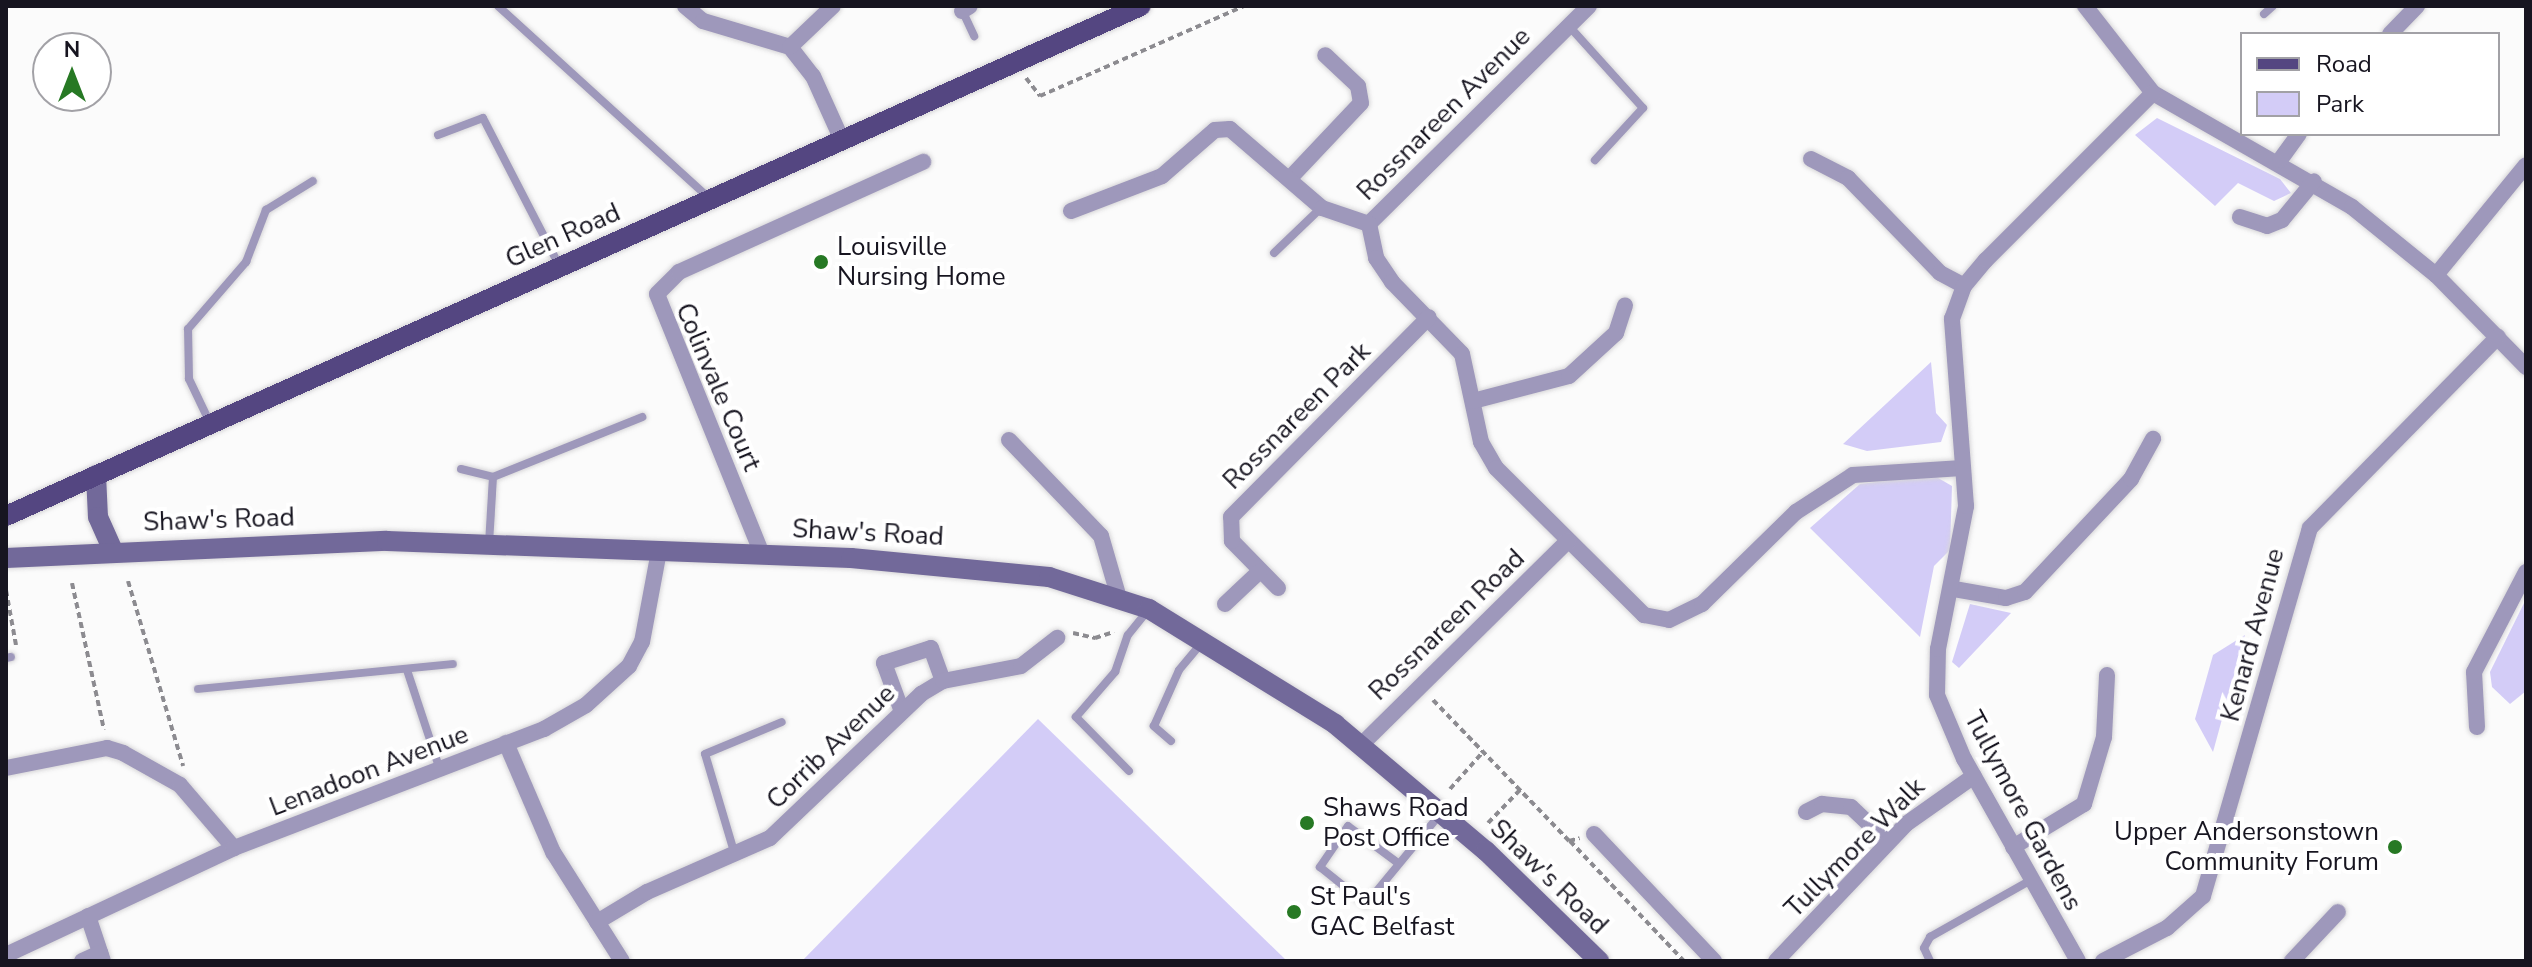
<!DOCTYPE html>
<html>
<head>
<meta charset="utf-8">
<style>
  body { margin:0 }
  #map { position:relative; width:2532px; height:967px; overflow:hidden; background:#fbfbfb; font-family:"Nunito Sans",sans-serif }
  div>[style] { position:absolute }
  .green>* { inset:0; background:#d3ccf7 }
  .path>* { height:4px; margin-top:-2px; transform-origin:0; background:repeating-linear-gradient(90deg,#8c8b90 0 6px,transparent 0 10px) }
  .roads { filter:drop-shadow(0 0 2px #d7d6d8) drop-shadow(0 0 2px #d7d6d8) }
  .lane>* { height:8px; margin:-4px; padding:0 4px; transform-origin:4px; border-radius:4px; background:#9e98bb }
  .street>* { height:16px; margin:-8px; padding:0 8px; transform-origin:8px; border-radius:8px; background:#9e98bb }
  .secondary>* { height:20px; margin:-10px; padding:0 10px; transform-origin:10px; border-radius:10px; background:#72699a }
  .primary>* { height:20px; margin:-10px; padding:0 10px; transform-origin:10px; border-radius:10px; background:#544681 }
  .dots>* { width:22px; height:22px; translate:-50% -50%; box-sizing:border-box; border:4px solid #fff; border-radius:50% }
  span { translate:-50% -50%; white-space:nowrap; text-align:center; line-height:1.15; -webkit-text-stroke:8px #fff; paint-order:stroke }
  .street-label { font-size:26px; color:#171520 }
  .poi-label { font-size:26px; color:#171520 }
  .left { translate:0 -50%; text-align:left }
  .right { translate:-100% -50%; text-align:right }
  .frame { position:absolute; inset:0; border:8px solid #171520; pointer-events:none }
  .legend { position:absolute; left:2240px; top:32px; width:260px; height:104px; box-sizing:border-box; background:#fff; border:2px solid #a2a1a6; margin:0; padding:10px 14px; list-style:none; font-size:24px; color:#171520 }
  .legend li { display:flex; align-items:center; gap:16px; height:40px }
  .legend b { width:40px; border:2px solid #a2a1a6 }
  .north { position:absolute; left:32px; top:32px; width:80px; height:80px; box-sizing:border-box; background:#fff; border:2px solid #a2a1a6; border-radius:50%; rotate:0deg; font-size:22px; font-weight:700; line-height:32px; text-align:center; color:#171520 }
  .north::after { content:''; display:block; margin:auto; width:28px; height:36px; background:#277924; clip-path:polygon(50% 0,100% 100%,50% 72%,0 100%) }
</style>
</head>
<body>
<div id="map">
  <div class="green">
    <i style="clip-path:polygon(2157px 118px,2280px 179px,2291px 193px,2274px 201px,2238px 183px,2215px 206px,2135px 135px)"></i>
    <i style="clip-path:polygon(1931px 362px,1936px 413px,1947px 425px,1941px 442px,1867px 451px,1843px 444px)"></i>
    <i style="clip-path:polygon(1933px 475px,1952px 486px,1950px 550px,1934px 566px,1920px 637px,1810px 528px,1860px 484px)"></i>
    <i style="clip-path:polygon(2526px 599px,2526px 691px,2510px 704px,2492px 687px,2490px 672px)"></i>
    <i style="clip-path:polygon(1970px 604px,2011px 613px,1959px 668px,1952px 662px)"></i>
    <i style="clip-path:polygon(2245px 635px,2213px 752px,2195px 719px,2213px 655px)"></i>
    <i style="clip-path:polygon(1038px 719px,1287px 961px,802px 961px)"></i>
  </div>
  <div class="path">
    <i style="left:1026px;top:78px;width:23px;rotate:52deg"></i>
    <i style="left:1040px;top:96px;width:223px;rotate:-23.8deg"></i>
    <i style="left:128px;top:581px;width:193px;rotate:73.4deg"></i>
    <i style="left:72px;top:583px;width:150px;rotate:77.7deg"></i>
    <i style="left:6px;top:590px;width:56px;rotate:79.7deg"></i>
    <i style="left:1073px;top:633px;width:23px;rotate:13deg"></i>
    <i style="left:1095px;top:638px;width:20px;rotate:-18deg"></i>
    <i style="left:1433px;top:700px;width:196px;rotate:46deg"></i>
    <i style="left:1569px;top:841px;width:11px;rotate:-15deg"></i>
    <i style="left:1450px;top:789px;width:50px;rotate:-48.3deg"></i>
    <i style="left:1488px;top:823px;width:46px;rotate:-45.9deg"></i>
    <i style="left:1570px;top:841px;width:166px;rotate:46.5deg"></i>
  </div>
  <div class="roads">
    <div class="lane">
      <i style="left:498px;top:6px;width:287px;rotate:42.3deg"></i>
      <i style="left:962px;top:10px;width:29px;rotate:65deg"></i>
      <i style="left:2264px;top:14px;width:12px;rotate:-42deg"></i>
      <i style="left:1568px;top:25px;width:112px;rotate:47.9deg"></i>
      <i style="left:1643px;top:108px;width:71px;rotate:132.7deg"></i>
      <i style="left:438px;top:135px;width:48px;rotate:-20.7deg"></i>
      <i style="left:483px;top:118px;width:165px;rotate:62.7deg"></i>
      <i style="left:1274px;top:253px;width:65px;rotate:-43.8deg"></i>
      <i style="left:210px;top:423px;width:49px;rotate:-115.5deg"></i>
      <i style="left:189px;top:379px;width:50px;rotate:-91.1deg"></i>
      <i style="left:188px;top:329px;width:89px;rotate:-49.1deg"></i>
      <i style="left:246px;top:262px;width:56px;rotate:-69deg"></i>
      <i style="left:266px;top:210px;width:55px;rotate:-31.7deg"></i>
      <i style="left:461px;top:469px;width:33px;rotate:14deg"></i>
      <i style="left:493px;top:477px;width:161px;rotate:-21.9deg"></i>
      <i style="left:489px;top:544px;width:67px;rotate:-86.6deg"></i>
      <i style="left:6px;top:658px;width:5px;rotate:-11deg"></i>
      <i style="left:407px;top:670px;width:102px;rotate:71.7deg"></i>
      <i style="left:198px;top:689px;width:256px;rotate:-5.6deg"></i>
      <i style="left:1171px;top:741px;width:23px;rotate:-139deg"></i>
      <i style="left:1154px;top:726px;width:61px;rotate:-65.9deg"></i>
      <i style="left:1179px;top:670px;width:35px;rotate:-50deg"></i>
      <i style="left:1129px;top:771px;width:76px;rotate:-134.5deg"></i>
      <i style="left:1076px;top:717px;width:60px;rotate:-49.1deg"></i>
      <i style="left:1115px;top:672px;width:39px;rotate:-71deg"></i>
      <i style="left:1128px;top:635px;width:33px;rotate:-51deg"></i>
      <i style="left:735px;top:855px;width:105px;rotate:-106.5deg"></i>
      <i style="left:705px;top:754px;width:83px;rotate:-22.6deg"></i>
      <i style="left:1398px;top:863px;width:62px;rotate:-143.5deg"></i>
      <i style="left:1348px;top:826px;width:50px;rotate:124.3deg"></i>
      <i style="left:1320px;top:867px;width:59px;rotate:38.8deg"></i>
      <i style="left:1366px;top:904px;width:118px;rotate:-50.5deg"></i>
      <i style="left:1930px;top:961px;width:14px;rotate:-115deg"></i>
      <i style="left:1924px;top:948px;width:13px;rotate:-61deg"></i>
      <i style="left:1930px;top:937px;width:116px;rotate:-29.4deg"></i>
    </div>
    <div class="street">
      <i style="left:685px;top:6px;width:23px;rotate:40deg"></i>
      <i style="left:703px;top:21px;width:91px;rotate:16.6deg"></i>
      <i style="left:790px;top:47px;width:37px;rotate:52deg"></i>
      <i style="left:813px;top:76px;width:68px;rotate:65.7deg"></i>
      <i style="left:1589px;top:6px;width:310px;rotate:135.3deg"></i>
      <i style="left:1369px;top:224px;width:35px;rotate:78deg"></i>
      <i style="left:1376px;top:258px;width:29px;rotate:56deg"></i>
      <i style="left:1392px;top:282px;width:100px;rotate:45.8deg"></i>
      <i style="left:1462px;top:354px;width:90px;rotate:77.8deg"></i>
      <i style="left:1481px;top:442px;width:30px;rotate:60deg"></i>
      <i style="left:1496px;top:468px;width:209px;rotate:44.8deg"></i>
      <i style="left:1644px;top:615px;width:25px;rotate:11deg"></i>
      <i style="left:1669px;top:620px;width:37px;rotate:-26deg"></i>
      <i style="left:1702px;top:604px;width:132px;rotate:-44.4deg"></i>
      <i style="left:1796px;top:512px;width:68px;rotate:-33deg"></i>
      <i style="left:1853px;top:475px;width:109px;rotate:-3.7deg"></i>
      <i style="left:2085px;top:6px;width:110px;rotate:52deg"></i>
      <i style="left:2153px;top:93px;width:229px;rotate:29.8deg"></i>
      <i style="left:2352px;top:207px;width:108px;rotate:39deg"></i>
      <i style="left:2436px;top:275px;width:129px;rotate:45.6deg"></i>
      <i style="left:962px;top:11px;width:9px;rotate:-32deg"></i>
      <i style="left:2390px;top:34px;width:39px;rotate:-46deg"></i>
      <i style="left:790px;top:47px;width:59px;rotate:-43.6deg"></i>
      <i style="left:1811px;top:159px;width:42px;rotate:27.2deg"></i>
      <i style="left:1848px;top:178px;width:132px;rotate:45.9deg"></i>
      <i style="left:1940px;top:273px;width:27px;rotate:28deg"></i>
      <i style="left:2280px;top:160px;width:32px;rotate:-54deg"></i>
      <i style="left:1292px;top:176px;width:100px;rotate:-46.6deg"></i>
      <i style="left:1361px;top:103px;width:17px;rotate:-100deg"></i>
      <i style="left:1358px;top:86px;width:45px;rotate:-136.8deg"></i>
      <i style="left:1071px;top:211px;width:97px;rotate:-21deg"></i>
      <i style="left:1162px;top:176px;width:70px;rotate:-41deg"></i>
      <i style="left:1215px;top:130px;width:15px;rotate:-4deg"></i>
      <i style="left:1230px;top:129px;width:121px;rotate:40.7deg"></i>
      <i style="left:1322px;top:208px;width:50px;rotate:18.8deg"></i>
      <i style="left:2240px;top:217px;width:28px;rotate:18deg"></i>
      <i style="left:2267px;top:226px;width:16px;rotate:-22deg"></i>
      <i style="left:2282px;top:220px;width:50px;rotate:-50.6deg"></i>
      <i style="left:2436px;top:275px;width:142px;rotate:-50.7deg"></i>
      <i style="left:1473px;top:401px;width:99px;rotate:-14.6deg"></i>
      <i style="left:1569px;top:376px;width:64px;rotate:-42.5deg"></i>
      <i style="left:1616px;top:333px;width:29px;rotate:-72deg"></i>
      <i style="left:1009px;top:440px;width:133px;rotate:46.2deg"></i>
      <i style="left:1101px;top:536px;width:65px;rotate:73.8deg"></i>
      <i style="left:762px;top:554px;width:280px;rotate:-112deg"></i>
      <i style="left:657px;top:294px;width:31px;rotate:-45deg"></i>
      <i style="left:679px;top:272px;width:268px;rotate:-24.3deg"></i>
      <i style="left:1278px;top:588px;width:66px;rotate:-134.4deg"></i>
      <i style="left:1232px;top:541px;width:24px;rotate:-92deg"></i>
      <i style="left:1231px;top:517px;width:281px;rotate:-45.3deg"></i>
      <i style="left:1954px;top:589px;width:53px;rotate:9.8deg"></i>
      <i style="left:2006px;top:598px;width:20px;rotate:-18deg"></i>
      <i style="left:2025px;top:592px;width:155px;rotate:-46.8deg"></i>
      <i style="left:2131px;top:479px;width:46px;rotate:-61.2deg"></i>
      <i style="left:1225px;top:604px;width:47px;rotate:-43.3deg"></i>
      <i style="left:901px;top:709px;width:49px;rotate:-110.3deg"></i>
      <i style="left:884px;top:663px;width:49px;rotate:-17.7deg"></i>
      <i style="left:931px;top:648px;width:35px;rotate:70deg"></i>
      <i style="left:2477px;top:727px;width:55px;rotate:-93.1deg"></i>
      <i style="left:2474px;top:672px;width:113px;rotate:-62.5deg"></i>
      <i style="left:506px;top:743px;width:119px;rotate:66.7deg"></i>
      <i style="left:553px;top:852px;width:129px;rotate:57.7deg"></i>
      <i style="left:1361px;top:745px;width:291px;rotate:-44.6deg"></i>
      <i style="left:6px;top:768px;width:103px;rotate:-11.2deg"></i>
      <i style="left:107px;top:748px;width:17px;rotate:17deg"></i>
      <i style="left:123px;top:753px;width:65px;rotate:29.3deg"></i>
      <i style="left:180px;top:785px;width:83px;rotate:49.4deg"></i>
      <i style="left:1806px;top:812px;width:18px;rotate:-27deg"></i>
      <i style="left:1822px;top:804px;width:29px;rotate:6deg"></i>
      <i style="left:1851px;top:807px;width:51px;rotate:43.4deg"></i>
      <i style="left:1594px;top:834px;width:175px;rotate:46.6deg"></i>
      <i style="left:2013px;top:847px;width:83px;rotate:-31.2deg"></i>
      <i style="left:2084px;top:804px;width:70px;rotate:-73.4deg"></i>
      <i style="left:2104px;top:737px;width:62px;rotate:-87.2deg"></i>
      <i style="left:88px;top:916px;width:47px;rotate:71.6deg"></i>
      <i style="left:597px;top:922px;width:58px;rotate:-31deg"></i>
      <i style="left:647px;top:892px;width:134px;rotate:-23.7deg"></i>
      <i style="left:770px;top:838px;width:209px;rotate:-43.6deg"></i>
      <i style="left:921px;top:694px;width:26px;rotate:-31deg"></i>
      <i style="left:943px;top:681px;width:79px;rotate:-10.9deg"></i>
      <i style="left:1021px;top:666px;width:46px;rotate:-37.9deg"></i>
      <i style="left:6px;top:955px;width:252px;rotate:-25.1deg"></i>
      <i style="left:234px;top:848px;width:332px;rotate:-21deg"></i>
      <i style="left:544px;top:729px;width:48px;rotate:-29.7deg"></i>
      <i style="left:586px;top:705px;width:58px;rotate:-42.2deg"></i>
      <i style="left:629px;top:666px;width:27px;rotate:-62deg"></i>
      <i style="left:642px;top:642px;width:93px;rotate:-79.4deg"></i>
      <i style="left:82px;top:961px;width:20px;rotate:-24deg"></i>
      <i style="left:1776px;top:961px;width:189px;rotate:-46.5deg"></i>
      <i style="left:1906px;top:824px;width:83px;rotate:-35.2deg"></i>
      <i style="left:2078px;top:961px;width:232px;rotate:-119.4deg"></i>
      <i style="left:1964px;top:759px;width:69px;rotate:-112.9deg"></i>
      <i style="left:1937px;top:695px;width:46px;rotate:-88.8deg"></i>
      <i style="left:1938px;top:649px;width:146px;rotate:-78.9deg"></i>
      <i style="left:1966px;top:506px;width:188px;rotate:-94.3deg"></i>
      <i style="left:1952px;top:319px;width:35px;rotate:-70deg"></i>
      <i style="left:1964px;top:286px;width:34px;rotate:-50deg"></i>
      <i style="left:1986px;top:260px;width:236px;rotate:-45deg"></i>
      <i style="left:2103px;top:961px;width:72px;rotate:-27.3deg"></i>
      <i style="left:2167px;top:928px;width:48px;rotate:-41.6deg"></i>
      <i style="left:2203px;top:896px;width:383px;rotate:-73.8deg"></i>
      <i style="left:2310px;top:528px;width:268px;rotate:-45.5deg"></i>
      <i style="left:2292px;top:961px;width:67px;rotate:-46.8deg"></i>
    </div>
    <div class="secondary">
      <i style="left:96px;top:475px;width:42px;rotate:87.3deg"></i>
      <i style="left:98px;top:517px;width:36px;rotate:66deg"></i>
      <i style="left:6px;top:558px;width:381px;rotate:-2.6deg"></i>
      <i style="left:387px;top:541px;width:464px;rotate:2.1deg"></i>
      <i style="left:851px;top:558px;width:199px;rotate:5.5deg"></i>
      <i style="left:1049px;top:577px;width:105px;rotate:17.7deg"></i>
      <i style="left:1149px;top:609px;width:219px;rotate:31.7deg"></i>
      <i style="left:1335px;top:724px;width:197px;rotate:40.1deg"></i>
      <i style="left:1486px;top:851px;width:158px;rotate:44.2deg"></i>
    </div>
    <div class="primary">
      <i style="left:6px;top:516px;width:1244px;rotate:-24.2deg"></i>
    </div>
  </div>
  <div class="dots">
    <i style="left:821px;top:262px;background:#277924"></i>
    <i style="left:1307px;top:823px;background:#277924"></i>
    <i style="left:2395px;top:847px;background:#277924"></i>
    <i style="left:1294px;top:912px;background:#277924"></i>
  </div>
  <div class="street-label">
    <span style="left:1444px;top:114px;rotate:-45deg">Rossnareen Avenue</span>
    <span style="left:563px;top:236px;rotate:-24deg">Glen Road</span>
    <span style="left:718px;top:387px;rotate:67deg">Colinvale Court</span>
    <span style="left:1297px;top:416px;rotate:-45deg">Rossnareen Park</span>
    <span style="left:219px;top:520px;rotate:-2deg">Shaw's Road</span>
    <span style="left:868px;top:533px;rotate:3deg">Shaw's Road</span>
    <span style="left:1447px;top:625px;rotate:-44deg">Rossnareen Road</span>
    <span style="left:2253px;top:635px;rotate:-75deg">Kenard Avenue</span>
    <span style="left:831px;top:747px;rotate:-44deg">Corrib Avenue</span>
    <span style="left:369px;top:771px;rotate:-21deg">Lenadoon Avenue</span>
    <span style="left:2023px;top:811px;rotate:62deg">Tullymore Gardens</span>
    <span style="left:1855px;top:848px;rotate:-45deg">Tullymore Walk</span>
    <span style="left:1549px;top:877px;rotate:44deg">Shaw's Road</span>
  </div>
  <div class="poi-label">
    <span class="left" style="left:837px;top:262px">Louisville<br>Nursing Home</span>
    <span class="left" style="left:1323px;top:823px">Shaws Road<br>Post Office</span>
    <span class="right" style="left:2379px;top:847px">Upper Andersonstown<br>Community Forum</span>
    <span class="left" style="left:1310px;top:912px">St Paul's<br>GAC Belfast</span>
  </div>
  <div class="frame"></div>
  <ul class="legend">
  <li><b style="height:10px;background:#544681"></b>Road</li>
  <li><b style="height:22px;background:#d3ccf7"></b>Park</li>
  </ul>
  <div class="north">N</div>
</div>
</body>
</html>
